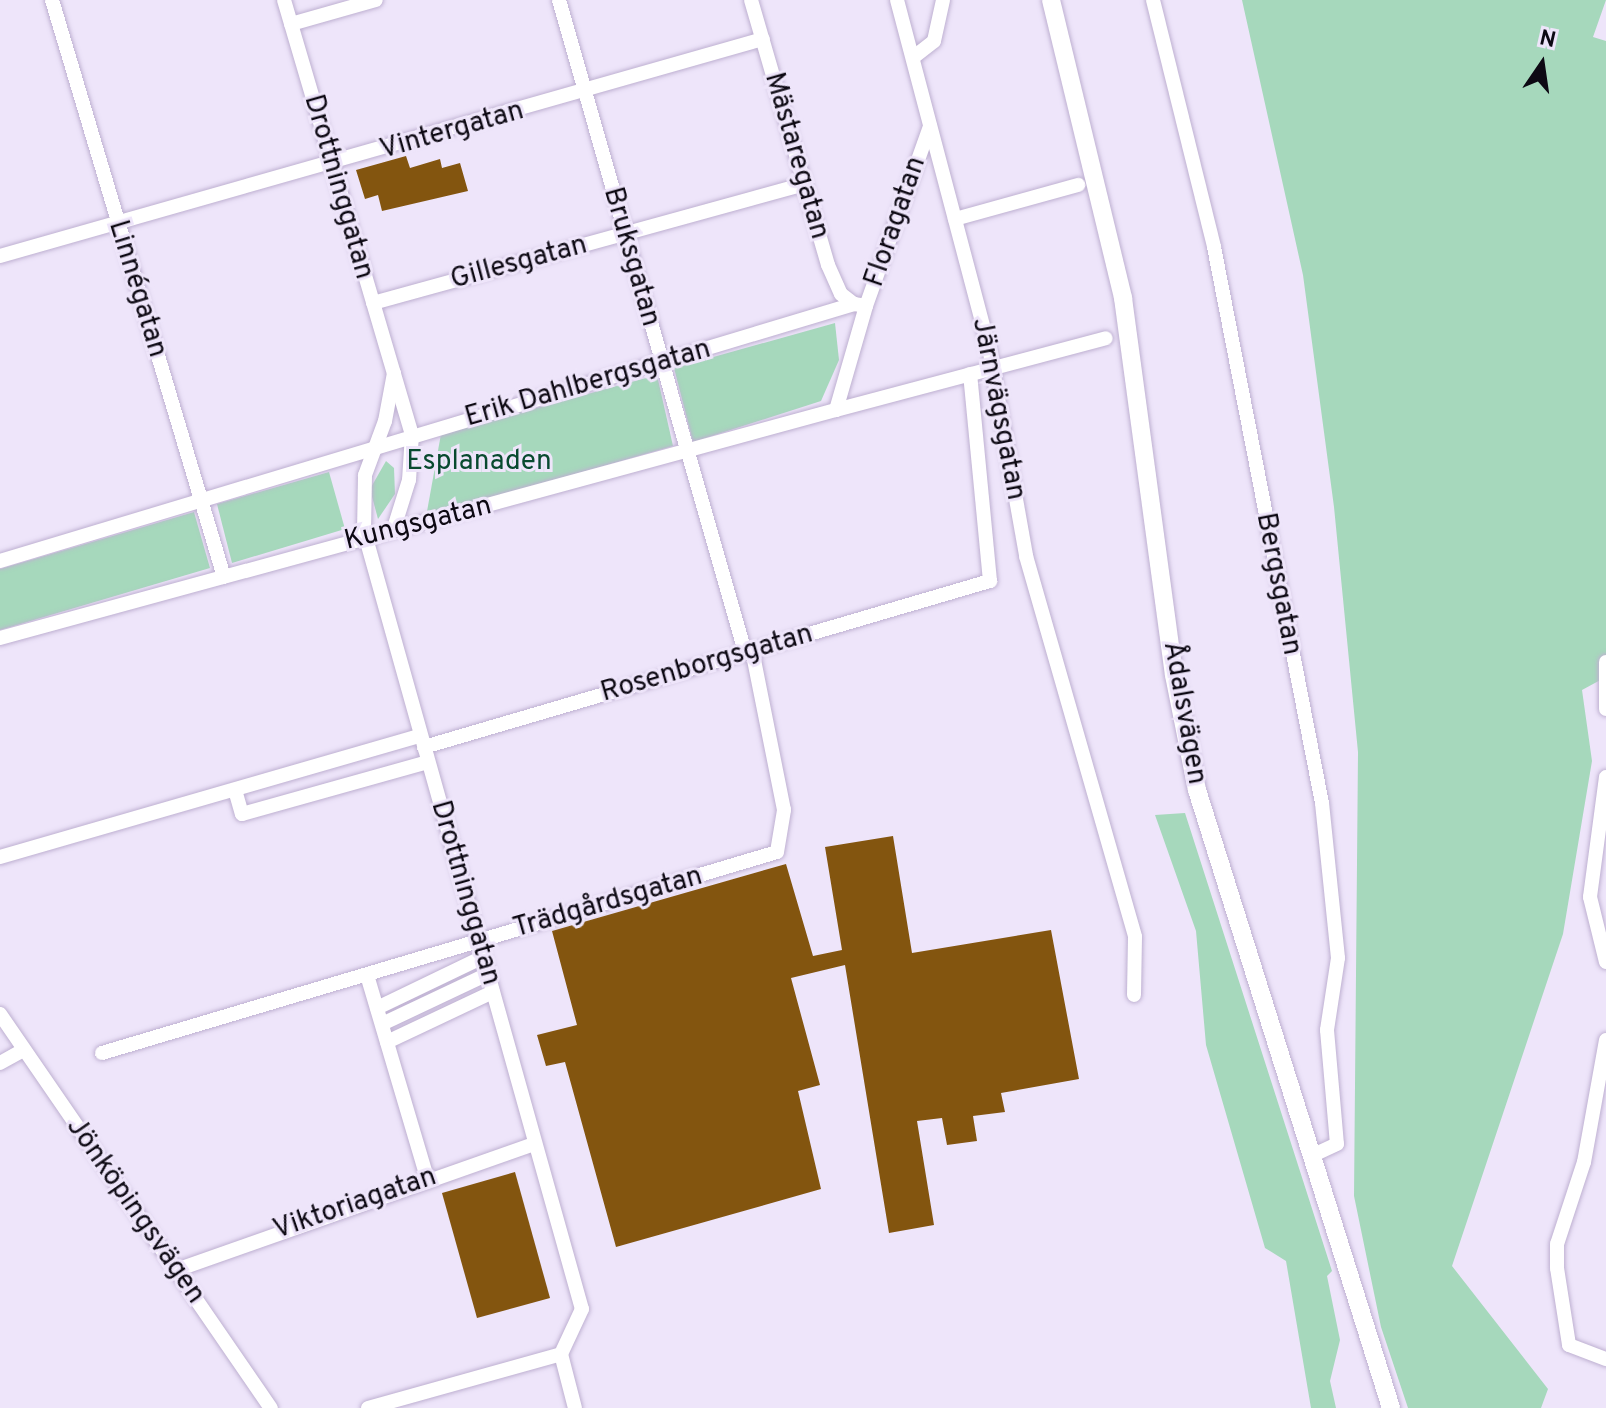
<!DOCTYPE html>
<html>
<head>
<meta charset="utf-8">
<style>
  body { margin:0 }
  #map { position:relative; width:1606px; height:1408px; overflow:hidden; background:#eee5fa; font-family:Overpass,sans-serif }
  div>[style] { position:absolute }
  .green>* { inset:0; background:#a6d8bc }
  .building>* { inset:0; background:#83550f }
  .roads { filter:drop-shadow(0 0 2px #beb0d1) drop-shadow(0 0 2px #beb0d1) }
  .minor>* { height:14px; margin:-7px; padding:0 7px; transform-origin:7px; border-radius:7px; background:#fff }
  .major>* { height:18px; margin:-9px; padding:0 9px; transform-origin:9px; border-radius:9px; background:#fff }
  span { translate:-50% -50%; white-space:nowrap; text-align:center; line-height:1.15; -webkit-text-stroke:6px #eee5fa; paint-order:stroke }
  .street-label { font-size:28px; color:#0d0913 }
  .park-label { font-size:28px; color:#084a2f }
  .north { position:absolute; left:1502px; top:24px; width:80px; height:80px; -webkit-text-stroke:6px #eee5fa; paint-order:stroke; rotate:13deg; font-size:22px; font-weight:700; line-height:32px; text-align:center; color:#0d0913 }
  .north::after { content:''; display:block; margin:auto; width:28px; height:36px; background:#0d0913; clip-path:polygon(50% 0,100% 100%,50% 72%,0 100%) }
</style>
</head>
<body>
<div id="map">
  <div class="green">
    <i style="clip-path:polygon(1242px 0,1606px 0,1593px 37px,1606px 41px,1606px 677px,1582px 690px,1592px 761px,1563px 934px,1452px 1266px,1548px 1389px,1541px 1408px,1408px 1408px,1381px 1327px,1354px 1196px,1358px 752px,1334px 507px,1303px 275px)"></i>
    <i style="clip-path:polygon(835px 323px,839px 360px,821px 401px,693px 442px,674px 368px)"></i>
    <i style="clip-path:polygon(657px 375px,673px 446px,426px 517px,441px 434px)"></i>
    <i style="clip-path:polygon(386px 461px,394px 468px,395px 494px,378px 519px,370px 489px)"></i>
    <i style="clip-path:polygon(329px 472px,345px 529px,232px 563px,217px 504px)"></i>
    <i style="clip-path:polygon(194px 512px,210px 568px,0 630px,0 569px)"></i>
    <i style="clip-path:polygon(1185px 813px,1332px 1271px,1327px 1276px,1340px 1340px,1330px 1381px,1336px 1408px,1311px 1408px,1286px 1261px,1265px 1248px,1206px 1045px,1196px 931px,1155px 815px)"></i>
  </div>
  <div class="building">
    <i style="clip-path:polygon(406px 156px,410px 168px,440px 159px,442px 168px,460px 163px,468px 191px,382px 211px,378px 195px,365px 199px,356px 170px)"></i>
    <i style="clip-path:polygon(893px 836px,912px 953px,1051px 930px,1079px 1079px,1001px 1093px,1005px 1112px,973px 1116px,977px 1141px,947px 1145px,942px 1118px,917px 1121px,934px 1225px,889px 1233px,845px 965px,791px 978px,820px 1085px,798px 1091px,821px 1189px,616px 1247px,565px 1062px,546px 1066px,537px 1035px,577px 1025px,552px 931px,786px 864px,813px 956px,842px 950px,825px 847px)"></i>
    <i style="clip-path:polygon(515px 1172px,550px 1298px,477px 1318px,442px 1193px)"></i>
  </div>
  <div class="roads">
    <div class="minor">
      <i style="left:52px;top:0;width:602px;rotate:73.4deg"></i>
      <i style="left:284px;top:0;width:452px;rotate:73.6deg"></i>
      <i style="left:412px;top:434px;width:46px;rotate:93.7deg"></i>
      <i style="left:409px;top:480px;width:53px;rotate:107.4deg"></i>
      <i style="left:559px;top:0;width:678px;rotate:74.08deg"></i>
      <i style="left:751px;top:0;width:276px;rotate:73.8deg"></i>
      <i style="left:828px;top:265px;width:32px;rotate:66deg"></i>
      <i style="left:841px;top:294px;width:16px;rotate:38deg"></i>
      <i style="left:854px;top:304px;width:12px;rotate:9deg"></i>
      <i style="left:866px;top:306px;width:191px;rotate:-70.4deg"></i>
      <i style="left:897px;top:0;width:365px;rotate:75.2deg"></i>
      <i style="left:990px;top:353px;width:206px;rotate:79.9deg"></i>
      <i style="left:1026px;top:556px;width:396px;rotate:74deg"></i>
      <i style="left:1135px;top:937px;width:58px;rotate:91deg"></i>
      <i style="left:1153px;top:0;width:254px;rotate:76.1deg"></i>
      <i style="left:1214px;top:247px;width:566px;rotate:79.01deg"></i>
      <i style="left:1322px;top:803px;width:156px;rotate:84.1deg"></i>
      <i style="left:1338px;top:958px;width:73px;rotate:98.7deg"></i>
      <i style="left:1327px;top:1030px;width:114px;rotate:85deg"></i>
      <i style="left:1337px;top:1144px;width:29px;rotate:155deg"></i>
      <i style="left:291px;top:24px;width:88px;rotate:-15.8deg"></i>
      <i style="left:915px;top:56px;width:24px;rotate:-38deg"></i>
      <i style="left:934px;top:41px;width:42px;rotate:-77.6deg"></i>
      <i style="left:955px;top:219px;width:128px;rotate:-15.5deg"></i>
      <i style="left:0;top:256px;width:793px;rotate:-15.88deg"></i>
      <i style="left:373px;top:303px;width:447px;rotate:-15.4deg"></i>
      <i style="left:394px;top:373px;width:49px;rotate:100.6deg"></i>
      <i style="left:385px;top:421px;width:58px;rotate:110.3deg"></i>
      <i style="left:365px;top:475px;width:56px;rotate:91deg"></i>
      <i style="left:364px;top:531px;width:808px;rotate:74.35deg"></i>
      <i style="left:582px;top:1309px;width:50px;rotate:115deg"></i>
      <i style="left:561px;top:1354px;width:56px;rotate:75.5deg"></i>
      <i style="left:836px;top:410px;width:279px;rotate:-14.9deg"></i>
      <i style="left:0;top:561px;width:892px;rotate:-16.75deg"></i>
      <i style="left:0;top:638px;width:867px;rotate:-15.26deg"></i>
      <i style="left:836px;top:410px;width:108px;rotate:-73.9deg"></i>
      <i style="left:1606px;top:662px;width:47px;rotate:90deg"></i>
      <i style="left:424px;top:747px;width:590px;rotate:-16.35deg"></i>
      <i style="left:990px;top:581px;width:208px;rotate:-95.5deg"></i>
      <i style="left:1606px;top:777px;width:121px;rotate:97.6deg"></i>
      <i style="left:1590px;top:897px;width:67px;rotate:76.2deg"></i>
      <i style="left:235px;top:790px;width:25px;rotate:74deg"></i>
      <i style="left:242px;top:814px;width:193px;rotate:-15.6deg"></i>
      <i style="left:0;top:857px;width:437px;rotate:-16.1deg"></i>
      <i style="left:367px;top:975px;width:212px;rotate:73.5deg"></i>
      <i style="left:377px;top:1008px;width:118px;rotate:-25.7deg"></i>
      <i style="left:0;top:1014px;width:478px;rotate:55.5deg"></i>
      <i style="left:382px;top:1024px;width:117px;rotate:-25.3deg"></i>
      <i style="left:1606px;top:1040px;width:124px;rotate:100.2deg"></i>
      <i style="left:1584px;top:1162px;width:86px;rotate:108.2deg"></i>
      <i style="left:1557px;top:1244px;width:24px;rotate:90deg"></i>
      <i style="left:1557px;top:1268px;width:78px;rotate:81.1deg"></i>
      <i style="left:1569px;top:1345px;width:40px;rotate:21deg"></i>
      <i style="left:387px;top:1042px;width:117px;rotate:-25.3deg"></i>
      <i style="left:102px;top:1053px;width:704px;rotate:-16.58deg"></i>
      <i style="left:777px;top:852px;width:43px;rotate:-80.5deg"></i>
      <i style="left:784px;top:810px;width:163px;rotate:-101.3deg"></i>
      <i style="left:0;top:1063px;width:26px;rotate:-29deg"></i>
      <i style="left:179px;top:1269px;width:375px;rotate:-19.4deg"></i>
      <i style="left:368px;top:1408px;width:200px;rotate:-15.6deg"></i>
    </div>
    <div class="major">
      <i style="left:1051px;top:0;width:307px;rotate:76.4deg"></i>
      <i style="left:1123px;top:298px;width:380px;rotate:82.3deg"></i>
      <i style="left:1174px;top:675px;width:117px;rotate:78.7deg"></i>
      <i style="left:1197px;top:790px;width:648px;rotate:72.57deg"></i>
    </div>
  </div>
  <div class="street-label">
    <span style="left:452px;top:131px;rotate:-16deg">Vintergatan</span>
    <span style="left:796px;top:156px;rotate:74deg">Mästaregatan</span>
    <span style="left:338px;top:187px;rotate:74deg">Drottninggatan</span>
    <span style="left:896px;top:222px;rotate:-71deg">Floragatan</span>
    <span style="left:631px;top:257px;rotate:74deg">Bruksgatan</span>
    <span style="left:519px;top:263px;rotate:-15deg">Gillesgatan</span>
    <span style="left:137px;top:289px;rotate:73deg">Linnégatan</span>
    <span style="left:588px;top:384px;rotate:-16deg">Erik Dahlbergsgatan</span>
    <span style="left:998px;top:409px;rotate:79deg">Järnvägsgatan</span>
    <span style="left:418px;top:524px;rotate:-14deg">Kungsgatan</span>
    <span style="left:1278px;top:584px;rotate:79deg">Bergsgatan</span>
    <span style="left:707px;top:664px;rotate:-16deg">Rosenborgsgatan</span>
    <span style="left:1184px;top:713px;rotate:80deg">Ådalsvägen</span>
    <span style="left:465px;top:893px;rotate:74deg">Drottninggatan</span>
    <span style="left:608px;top:903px;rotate:-16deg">Trädgårdsgatan</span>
    <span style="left:355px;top:1204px;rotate:-19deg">Viktoriagatan</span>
    <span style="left:135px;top:1211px;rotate:55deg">Jönköpingsvägen</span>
  </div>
  <div class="park-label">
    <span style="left:479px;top:462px">Esplanaden</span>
  </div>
  <div class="north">N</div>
</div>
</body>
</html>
